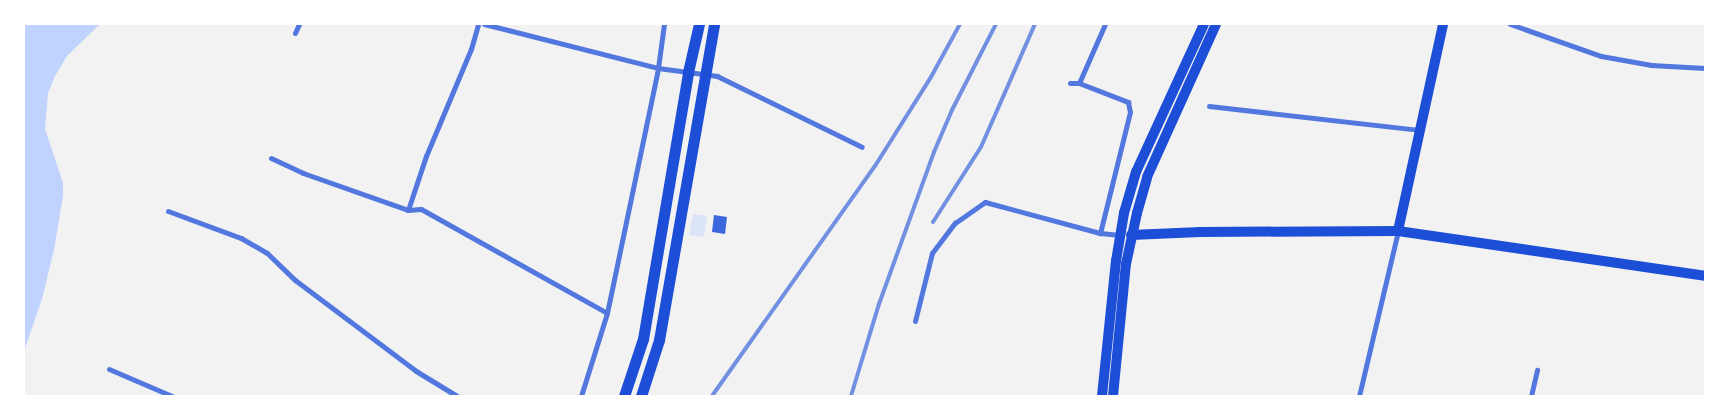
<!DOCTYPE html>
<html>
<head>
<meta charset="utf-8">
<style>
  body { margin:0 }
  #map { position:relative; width:1729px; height:420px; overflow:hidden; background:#f2f2f2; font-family:Roboto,sans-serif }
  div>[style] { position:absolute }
  .green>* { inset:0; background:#dbe4f7 }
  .water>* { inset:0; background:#bfd3fe }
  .building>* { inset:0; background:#3d67dc }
  .minor>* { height:5px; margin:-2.5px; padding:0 2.5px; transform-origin:2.5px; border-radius:2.5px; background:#5277de }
  .primary>* { height:10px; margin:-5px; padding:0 5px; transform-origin:5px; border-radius:5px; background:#1d4ed8 }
  .trunk>* { height:11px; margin:-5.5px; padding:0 5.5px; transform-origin:5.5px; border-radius:5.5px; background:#1d4ed8 }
  .rail>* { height:4px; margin:-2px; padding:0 2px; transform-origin:2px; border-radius:2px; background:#7290e2 }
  span { translate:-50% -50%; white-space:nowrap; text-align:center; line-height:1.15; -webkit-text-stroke:4px #fff; paint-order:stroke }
  .frame { position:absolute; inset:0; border:25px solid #fff; pointer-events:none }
</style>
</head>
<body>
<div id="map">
  <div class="green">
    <i style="clip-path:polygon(693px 214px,707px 216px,704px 237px,689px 235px)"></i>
  </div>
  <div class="water">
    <i style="clip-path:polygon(24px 24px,100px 24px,67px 56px,55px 76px,48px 93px,45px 129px,63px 183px,63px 196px,54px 250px,42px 299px,24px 351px)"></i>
  </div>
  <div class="building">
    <i style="clip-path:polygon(714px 215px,727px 217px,725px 234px,712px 232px)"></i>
  </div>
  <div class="minor">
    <i style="left:484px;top:24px;width:179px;rotate:14.2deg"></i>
    <i style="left:658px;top:68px;width:60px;rotate:7.7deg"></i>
    <i style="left:717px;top:76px;width:161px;rotate:26.1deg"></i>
    <i style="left:1510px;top:24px;width:96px;rotate:19.4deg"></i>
    <i style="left:1601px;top:56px;width:51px;rotate:10.2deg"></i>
    <i style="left:1651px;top:65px;width:54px;rotate:3.2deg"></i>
    <i style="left:295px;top:33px;width:10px;rotate:-66deg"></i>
    <i style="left:1070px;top:83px;width:9px"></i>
    <i style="left:1079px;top:83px;width:53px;rotate:21.2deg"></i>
    <i style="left:1128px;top:102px;width:10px;rotate:79deg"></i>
    <i style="left:1130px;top:112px;width:125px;rotate:103.9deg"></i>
    <i style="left:1079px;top:83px;width:64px;rotate:-66.2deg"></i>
    <i style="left:1209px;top:106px;width:211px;rotate:6.5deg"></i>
    <i style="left:271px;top:158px;width:35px;rotate:25deg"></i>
    <i style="left:303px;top:173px;width:111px;rotate:19.4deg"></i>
    <i style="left:408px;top:210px;width:13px;rotate:-4deg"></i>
    <i style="left:421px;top:209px;width:213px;rotate:29.2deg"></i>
    <i style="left:408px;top:210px;width:57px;rotate:-71.6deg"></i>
    <i style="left:426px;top:156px;width:116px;rotate:-67.2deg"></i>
    <i style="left:471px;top:49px;width:26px;rotate:-74deg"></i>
    <i style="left:168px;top:211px;width:78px;rotate:20.3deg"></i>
    <i style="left:241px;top:238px;width:30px;rotate:30deg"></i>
    <i style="left:267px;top:253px;width:39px;rotate:44deg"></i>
    <i style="left:295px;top:280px;width:151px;rotate:36.9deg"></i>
    <i style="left:416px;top:371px;width:48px;rotate:31.4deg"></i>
    <i style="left:915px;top:321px;width:70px;rotate:-76deg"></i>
    <i style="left:932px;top:253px;width:38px;rotate:-53deg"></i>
    <i style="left:955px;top:223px;width:37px;rotate:-35deg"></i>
    <i style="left:985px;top:202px;width:119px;rotate:15.1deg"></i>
    <i style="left:1100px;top:233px;width:20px;rotate:6deg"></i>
    <i style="left:109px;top:369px;width:69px;rotate:23.2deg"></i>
    <i style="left:581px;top:396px;width:87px;rotate:-72.6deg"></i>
    <i style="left:607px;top:313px;width:250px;rotate:-78.2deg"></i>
    <i style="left:658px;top:68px;width:44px;rotate:-82.2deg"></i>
    <i style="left:1359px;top:396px;width:170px;rotate:-76.7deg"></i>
    <i style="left:1531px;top:396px;width:27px;rotate:-77deg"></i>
  </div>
  <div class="primary">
    <i style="left:1398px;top:231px;width:212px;rotate:-77.7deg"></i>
    <i style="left:1131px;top:235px;width:69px;rotate:-2.5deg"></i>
    <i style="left:1200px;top:232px;width:198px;rotate:-0.3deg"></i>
    <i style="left:1398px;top:231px;width:310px;rotate:8.3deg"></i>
    <i style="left:1102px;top:396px;width:136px;rotate:-84.1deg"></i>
    <i style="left:1116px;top:261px;width:49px;rotate:-80.5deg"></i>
    <i style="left:1124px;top:213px;width:43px;rotate:-73.7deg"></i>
    <i style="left:1136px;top:172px;width:163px;rotate:-65.3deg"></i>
    <i style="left:1113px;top:396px;width:133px;rotate:-84.4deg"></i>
    <i style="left:1126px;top:264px;width:52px;rotate:-77.8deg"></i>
    <i style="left:1137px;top:213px;width:37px;rotate:-74deg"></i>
    <i style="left:1147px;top:177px;width:168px;rotate:-65.7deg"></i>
  </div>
  <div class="trunk">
    <i style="left:624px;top:396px;width:60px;rotate:-71.6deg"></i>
    <i style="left:643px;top:339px;width:271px;rotate:-80.4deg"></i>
    <i style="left:688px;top:72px;width:49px;rotate:-77.1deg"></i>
    <i style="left:641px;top:396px;width:59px;rotate:-72.2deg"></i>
    <i style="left:659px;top:340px;width:321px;rotate:-80.1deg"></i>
  </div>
  <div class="rail">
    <i style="left:933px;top:222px;width:89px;rotate:-57.4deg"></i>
    <i style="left:981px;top:147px;width:134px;rotate:-66.3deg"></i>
    <i style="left:712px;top:396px;width:282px;rotate:-54.7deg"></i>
    <i style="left:875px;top:166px;width:105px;rotate:-57.8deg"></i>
    <i style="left:931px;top:77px;width:60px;rotate:-61.3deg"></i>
    <i style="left:851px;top:396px;width:96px;rotate:-73.1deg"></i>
    <i style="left:879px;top:304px;width:162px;rotate:-70.1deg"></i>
    <i style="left:934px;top:152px;width:46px;rotate:-66.8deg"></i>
    <i style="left:952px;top:110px;width:97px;rotate:-62.9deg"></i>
  </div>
  <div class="frame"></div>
</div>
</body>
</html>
